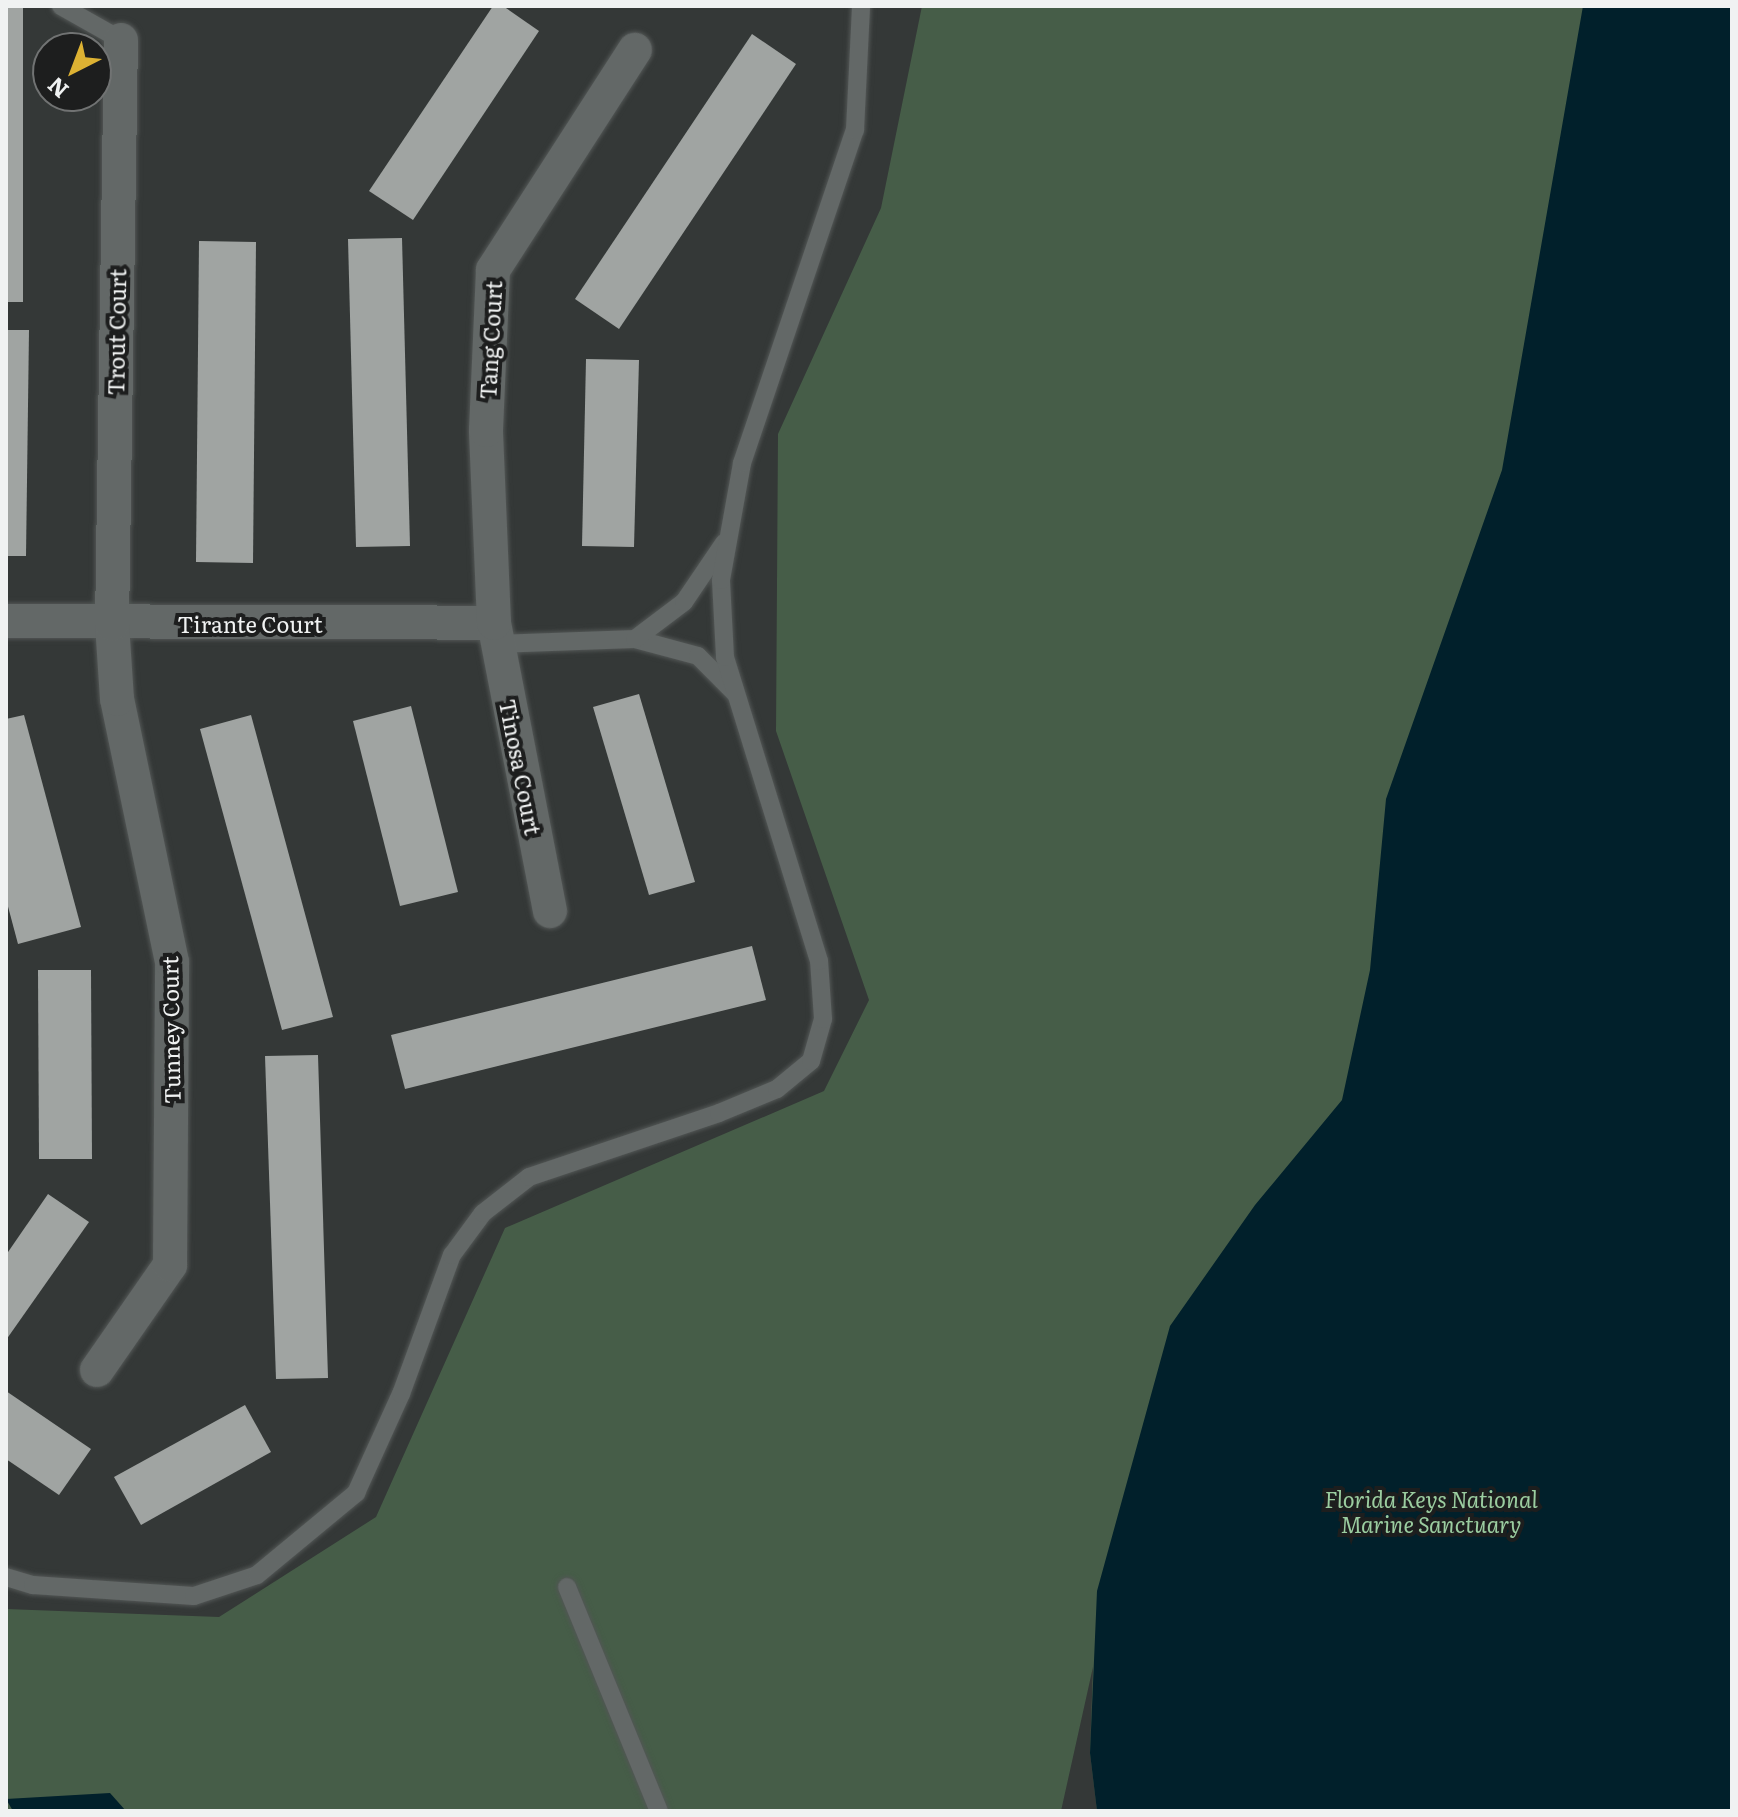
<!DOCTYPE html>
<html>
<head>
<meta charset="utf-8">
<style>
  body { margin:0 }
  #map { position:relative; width:1738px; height:1817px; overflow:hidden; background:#343837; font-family:Literata,serif }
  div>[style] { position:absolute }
  .green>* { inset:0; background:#465d48 }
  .water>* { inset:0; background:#01202b }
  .building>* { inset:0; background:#a0a4a2 }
  .roads { filter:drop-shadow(0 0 2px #525655) drop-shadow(0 0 2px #525655) }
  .lane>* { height:18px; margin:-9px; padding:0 9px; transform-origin:9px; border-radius:9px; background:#636867 }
  .street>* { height:34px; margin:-17px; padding:0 17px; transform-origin:17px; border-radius:17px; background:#636867 }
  span { translate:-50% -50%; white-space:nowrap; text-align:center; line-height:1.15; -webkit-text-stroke:8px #1d1e1e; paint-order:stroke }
  .street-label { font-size:22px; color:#f0f2f2 }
  .park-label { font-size:22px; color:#9bcda0; font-style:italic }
  .frame { position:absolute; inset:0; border:8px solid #f0f2f2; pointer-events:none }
  .north { position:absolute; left:32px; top:32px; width:80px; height:80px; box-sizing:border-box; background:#1d1e1e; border:2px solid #717373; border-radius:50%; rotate:222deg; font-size:22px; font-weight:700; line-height:32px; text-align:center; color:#f0f2f2 }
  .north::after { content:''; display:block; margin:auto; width:28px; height:36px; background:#ddb233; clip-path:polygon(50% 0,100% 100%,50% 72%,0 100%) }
</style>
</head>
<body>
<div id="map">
  <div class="green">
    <i style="clip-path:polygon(922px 6px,1732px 6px,1732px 1811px,1097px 1811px,1090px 1753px,1093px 1667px,1061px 1811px,6px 1811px,6px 1609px,219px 1617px,376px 1517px,505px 1228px,824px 1091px,869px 1000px,776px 731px,778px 434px,881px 208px)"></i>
  </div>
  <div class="water">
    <i style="clip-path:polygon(1583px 6px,1732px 6px,1732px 1811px,1097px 1811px,1090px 1753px,1097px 1591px,1170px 1326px,1255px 1205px,1342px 1100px,1370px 970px,1386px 799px,1502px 470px)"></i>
    <i style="clip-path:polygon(110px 1793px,126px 1811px,13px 1811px,6px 1799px)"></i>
  </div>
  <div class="building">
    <i style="clip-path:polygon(6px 6px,23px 6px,23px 302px,6px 302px)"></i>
    <i style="clip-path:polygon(493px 6px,503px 6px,539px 31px,413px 220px,369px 191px)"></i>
    <i style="clip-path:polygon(752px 34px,796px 64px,619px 329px,575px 299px)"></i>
    <i style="clip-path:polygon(402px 238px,410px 546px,356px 547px,348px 239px)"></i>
    <i style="clip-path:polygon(199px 241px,256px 242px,253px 563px,196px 562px)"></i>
    <i style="clip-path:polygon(6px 330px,29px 330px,26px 556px,6px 556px)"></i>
    <i style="clip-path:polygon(586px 359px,639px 360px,634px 547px,582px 546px)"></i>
    <i style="clip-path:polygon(639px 694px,695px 882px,649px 895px,593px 707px)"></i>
    <i style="clip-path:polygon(411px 706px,458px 892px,400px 906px,353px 721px)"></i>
    <i style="clip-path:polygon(24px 715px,81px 927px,18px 944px,6px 899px,6px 719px)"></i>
    <i style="clip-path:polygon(251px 715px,333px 1017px,282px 1030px,200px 729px)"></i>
    <i style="clip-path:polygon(752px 946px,766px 1000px,405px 1089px,391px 1035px)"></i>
    <i style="clip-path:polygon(38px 970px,91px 970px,92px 1159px,39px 1159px)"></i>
    <i style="clip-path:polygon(318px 1055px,328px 1378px,276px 1379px,265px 1056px)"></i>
    <i style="clip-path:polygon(48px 1194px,89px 1222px,6px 1340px,6px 1255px)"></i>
    <i style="clip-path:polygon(6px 1391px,91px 1449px,59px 1495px,6px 1459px)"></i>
    <i style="clip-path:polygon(245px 1405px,271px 1452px,141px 1525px,114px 1477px)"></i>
  </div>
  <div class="roads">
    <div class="lane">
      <i style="left:61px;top:6px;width:69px;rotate:29.5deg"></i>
      <i style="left:635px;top:639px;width:65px;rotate:15.1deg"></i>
      <i style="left:698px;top:656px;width:52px;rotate:45deg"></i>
      <i style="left:496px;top:644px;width:139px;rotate:-2.1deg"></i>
      <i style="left:635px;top:639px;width:61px;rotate:-37.1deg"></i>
      <i style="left:684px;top:602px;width:71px;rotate:-55.9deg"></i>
      <i style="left:6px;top:1577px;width:28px;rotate:17deg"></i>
      <i style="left:33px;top:1585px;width:161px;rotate:3.9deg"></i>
      <i style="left:194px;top:1596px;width:66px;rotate:-18.4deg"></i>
      <i style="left:257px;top:1575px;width:129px;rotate:-39.6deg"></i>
      <i style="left:356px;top:1493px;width:109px;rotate:-65.6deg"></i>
      <i style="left:401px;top:1394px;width:148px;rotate:-69.9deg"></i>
      <i style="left:452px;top:1255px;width:52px;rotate:-53.6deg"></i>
      <i style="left:483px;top:1213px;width:58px;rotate:-38deg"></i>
      <i style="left:529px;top:1177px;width:200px;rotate:-18.6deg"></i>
      <i style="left:719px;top:1113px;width:63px;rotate:-22.5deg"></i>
      <i style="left:777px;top:1089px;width:44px;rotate:-39.5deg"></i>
      <i style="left:811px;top:1061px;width:44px;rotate:-74.1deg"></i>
      <i style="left:823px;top:1019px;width:58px;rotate:-93.9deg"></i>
      <i style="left:819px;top:961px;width:318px;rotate:-107.2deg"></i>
      <i style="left:725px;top:657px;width:77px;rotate:-93deg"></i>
      <i style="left:721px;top:580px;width:119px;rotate:-79.8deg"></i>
      <i style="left:742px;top:463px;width:352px;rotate:-71.3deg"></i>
      <i style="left:855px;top:130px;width:124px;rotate:-87.2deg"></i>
      <i style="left:567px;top:1587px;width:242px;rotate:67.7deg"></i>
    </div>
    <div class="street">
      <i style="left:6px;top:621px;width:488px;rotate:0.2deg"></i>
      <i style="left:550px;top:911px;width:293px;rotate:-101deg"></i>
      <i style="left:494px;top:623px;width:193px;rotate:-92.4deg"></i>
      <i style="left:486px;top:430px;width:160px;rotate:-87.5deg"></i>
      <i style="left:493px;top:270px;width:262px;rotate:-57.2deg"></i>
      <i style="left:97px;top:1370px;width:128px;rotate:-55.2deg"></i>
      <i style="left:170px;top:1265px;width:303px;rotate:-89.6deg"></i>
      <i style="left:172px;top:962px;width:269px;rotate:-101.8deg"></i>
      <i style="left:117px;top:699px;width:75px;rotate:-93.8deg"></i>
      <i style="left:112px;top:624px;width:584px;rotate:-89.12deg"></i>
    </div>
  </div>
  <div class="street-label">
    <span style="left:116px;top:332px;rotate:-89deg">Trout Court</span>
    <span style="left:490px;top:340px;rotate:-87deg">Tang Court</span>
    <span style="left:250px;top:624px">Tirante Court</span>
    <span style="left:521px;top:767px;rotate:79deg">Tinosa Court</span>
    <span style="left:170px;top:1030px;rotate:-91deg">Tunney Court</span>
  </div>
  <div class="park-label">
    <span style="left:1431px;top:1511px">Florida Keys National<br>Marine Sanctuary</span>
  </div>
  <div class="frame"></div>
  <div class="north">N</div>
</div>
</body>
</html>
